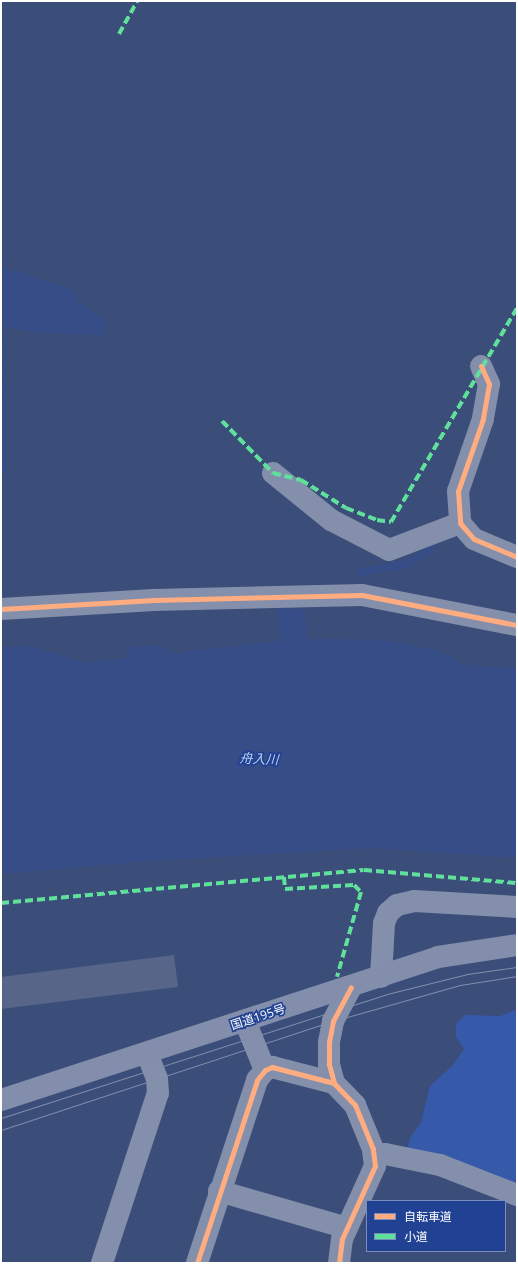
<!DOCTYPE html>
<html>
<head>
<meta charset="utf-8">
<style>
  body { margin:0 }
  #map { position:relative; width:518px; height:1264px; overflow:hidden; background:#3b4d79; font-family:"Open Sans","Noto Sans JP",sans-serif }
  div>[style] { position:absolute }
  .green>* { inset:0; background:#3659a9 }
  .water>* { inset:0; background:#364d88 }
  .stream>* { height:8px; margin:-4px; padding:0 4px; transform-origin:4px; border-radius:4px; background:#364d88 }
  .building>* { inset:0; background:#576688 }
  .minor>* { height:22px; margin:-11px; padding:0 11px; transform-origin:11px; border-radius:11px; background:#848fab }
  .highway>* { height:22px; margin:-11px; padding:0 11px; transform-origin:11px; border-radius:11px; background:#828eab }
  .tram>* { height:1px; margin:-0.5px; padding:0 0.5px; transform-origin:0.5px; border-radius:0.5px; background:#828eab }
  .quiet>* { height:4px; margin-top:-2px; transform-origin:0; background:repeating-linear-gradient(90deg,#60e19b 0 8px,transparent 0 12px) }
  .cycleway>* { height:5px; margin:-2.5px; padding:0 2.5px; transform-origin:2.5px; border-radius:2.5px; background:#ffac80 }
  span { translate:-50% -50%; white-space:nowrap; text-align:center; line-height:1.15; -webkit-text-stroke:3.5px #214293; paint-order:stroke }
  .street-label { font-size:12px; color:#fff }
  .water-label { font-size:13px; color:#c0d0f4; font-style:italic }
  .frame { position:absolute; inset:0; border:2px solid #fff; pointer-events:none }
  .legend { position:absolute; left:366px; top:1200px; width:140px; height:52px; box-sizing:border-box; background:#214293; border:1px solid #7a8ebe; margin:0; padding:5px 7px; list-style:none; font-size:12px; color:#fff }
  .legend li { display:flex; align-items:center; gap:8px; height:20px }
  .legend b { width:20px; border:1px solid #7a8ebe }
</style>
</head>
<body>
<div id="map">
  <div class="green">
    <i style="clip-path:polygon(517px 1009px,517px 1192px,418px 1155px,408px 1147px,409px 1140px,421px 1122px,430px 1086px,452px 1066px,464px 1049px,456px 1037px,456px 1024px,465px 1015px,500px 1016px)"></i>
  </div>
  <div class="water">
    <i style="clip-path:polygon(1px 229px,3px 267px,76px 291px,78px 303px,103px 317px,106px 327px,103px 336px,33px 332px,4px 327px,6px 473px,1px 473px)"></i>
    <i style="clip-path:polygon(278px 608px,304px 609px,308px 639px,382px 640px,437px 650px,462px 664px,517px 669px,517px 858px,372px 848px,147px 861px,1px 874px,1px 647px,33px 646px,85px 663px,125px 658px,129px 647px,156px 645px,177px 655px,189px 651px,280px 641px)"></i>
  </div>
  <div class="stream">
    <i style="left:362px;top:572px;width:47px;rotate:-9.9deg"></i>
    <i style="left:408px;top:564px;width:27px;rotate:-34deg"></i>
  </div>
  <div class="building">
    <i style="clip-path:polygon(174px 955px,178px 987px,1px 1009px,1px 977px)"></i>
  </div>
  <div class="minor">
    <i style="left:481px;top:366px;width:20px;rotate:66deg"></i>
    <i style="left:489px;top:384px;width:36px;rotate:100deg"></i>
    <i style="left:483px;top:419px;width:76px;rotate:109.1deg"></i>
    <i style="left:458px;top:491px;width:32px;rotate:86deg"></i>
    <i style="left:460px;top:523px;width:21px;rotate:49deg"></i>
    <i style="left:474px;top:539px;width:47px;rotate:22.7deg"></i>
    <i style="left:273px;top:473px;width:75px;rotate:39deg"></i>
    <i style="left:331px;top:520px;width:65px;rotate:27.3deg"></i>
    <i style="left:389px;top:550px;width:76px;rotate:-20.8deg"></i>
    <i style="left:1px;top:609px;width:153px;rotate:-3.4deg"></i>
    <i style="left:154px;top:600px;width:208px;rotate:-1.4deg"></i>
    <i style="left:362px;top:595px;width:158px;rotate:11deg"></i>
    <i style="left:381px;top:977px;width:54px;rotate:-86.8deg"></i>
    <i style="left:384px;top:923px;width:11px;rotate:-68deg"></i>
    <i style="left:388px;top:913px;width:12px;rotate:-42deg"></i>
    <i style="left:397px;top:905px;width:17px;rotate:-13deg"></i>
    <i style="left:414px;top:901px;width:103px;rotate:3.3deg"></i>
    <i style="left:245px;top:1021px;width:53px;rotate:67.8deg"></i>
    <i style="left:374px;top:1156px;width:11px;rotate:-10deg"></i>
    <i style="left:385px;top:1154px;width:56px;rotate:11.3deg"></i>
    <i style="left:440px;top:1165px;width:83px;rotate:21.3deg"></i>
    <i style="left:219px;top:1191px;width:133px;rotate:16.1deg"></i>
    <i style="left:102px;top:1263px;width:179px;rotate:-71.8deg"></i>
    <i style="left:158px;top:1093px;width:14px;rotate:-94deg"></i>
    <i style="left:157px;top:1079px;width:28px;rotate:-111deg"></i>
    <i style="left:197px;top:1263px;width:193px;rotate:-71.8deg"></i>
    <i style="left:257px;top:1080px;width:13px;rotate:-51deg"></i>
    <i style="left:265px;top:1070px;width:8px;rotate:-23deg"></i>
    <i style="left:272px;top:1067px;width:64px;rotate:14.5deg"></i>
    <i style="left:339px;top:1263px;width:24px;rotate:-83deg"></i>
    <i style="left:342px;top:1239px;width:80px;rotate:-65.7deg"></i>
    <i style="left:375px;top:1166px;width:17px;rotate:-97deg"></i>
    <i style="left:373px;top:1149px;width:48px;rotate:-112.2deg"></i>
    <i style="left:355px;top:1105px;width:30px;rotate:-134deg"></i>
    <i style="left:334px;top:1083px;width:20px;rotate:-105deg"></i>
    <i style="left:329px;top:1064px;width:22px;rotate:-90deg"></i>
    <i style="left:329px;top:1042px;width:21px;rotate:-79deg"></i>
    <i style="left:333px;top:1021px;width:38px;rotate:-62deg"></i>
  </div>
  <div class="highway">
    <i style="left:1px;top:1100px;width:460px;rotate:-18.1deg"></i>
    <i style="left:438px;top:957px;width:80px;rotate:-8.6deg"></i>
  </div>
  <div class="tram">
    <i style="left:1px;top:1118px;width:405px;rotate:-17.8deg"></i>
    <i style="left:387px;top:994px;width:82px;rotate:-14deg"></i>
    <i style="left:467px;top:974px;width:50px;rotate:-8deg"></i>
    <i style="left:1px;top:1130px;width:349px;rotate:-18.2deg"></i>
    <i style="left:333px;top:1021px;width:132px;rotate:-15.8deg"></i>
    <i style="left:460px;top:985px;width:58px;rotate:-9deg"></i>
  </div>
  <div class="quiet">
    <i style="left:119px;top:34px;width:38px;rotate:-61deg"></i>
    <i style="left:222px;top:421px;width:73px;rotate:45.6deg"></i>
    <i style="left:273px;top:473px;width:29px;rotate:14deg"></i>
    <i style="left:301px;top:480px;width:53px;rotate:31.9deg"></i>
    <i style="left:346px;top:508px;width:33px;rotate:21deg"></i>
    <i style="left:377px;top:520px;width:14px;rotate:8deg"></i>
    <i style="left:391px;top:522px;width:248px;rotate:-59.5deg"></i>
    <i style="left:284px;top:877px;width:12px;rotate:85deg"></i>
    <i style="left:285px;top:889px;width:69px;rotate:-3.3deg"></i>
    <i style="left:354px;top:885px;width:10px;rotate:45deg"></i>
    <i style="left:361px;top:892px;width:88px;rotate:105.8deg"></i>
    <i style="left:1px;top:903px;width:364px;rotate:-5.2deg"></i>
    <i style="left:364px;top:870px;width:154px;rotate:4.9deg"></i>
  </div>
  <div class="cycleway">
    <i style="left:481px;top:366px;width:20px;rotate:66deg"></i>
    <i style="left:489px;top:384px;width:36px;rotate:100deg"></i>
    <i style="left:483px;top:419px;width:76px;rotate:109.1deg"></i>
    <i style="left:458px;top:491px;width:32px;rotate:86deg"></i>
    <i style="left:460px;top:523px;width:21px;rotate:49deg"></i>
    <i style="left:474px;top:539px;width:47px;rotate:22.7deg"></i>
    <i style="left:1px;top:609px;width:153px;rotate:-3.4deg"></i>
    <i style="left:154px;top:600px;width:208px;rotate:-1.4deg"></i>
    <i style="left:362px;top:595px;width:158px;rotate:11deg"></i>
    <i style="left:197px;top:1263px;width:193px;rotate:-71.8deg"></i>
    <i style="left:257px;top:1080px;width:13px;rotate:-51deg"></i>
    <i style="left:265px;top:1070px;width:8px;rotate:-23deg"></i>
    <i style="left:272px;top:1067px;width:64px;rotate:14.5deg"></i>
    <i style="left:339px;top:1263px;width:24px;rotate:-83deg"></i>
    <i style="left:342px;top:1239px;width:80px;rotate:-65.7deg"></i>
    <i style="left:375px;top:1166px;width:17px;rotate:-97deg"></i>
    <i style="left:373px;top:1149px;width:48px;rotate:-112.2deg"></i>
    <i style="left:355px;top:1105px;width:30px;rotate:-134deg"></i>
    <i style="left:334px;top:1083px;width:20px;rotate:-105deg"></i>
    <i style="left:329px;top:1064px;width:22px;rotate:-90deg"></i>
    <i style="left:329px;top:1042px;width:21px;rotate:-79deg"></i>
    <i style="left:333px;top:1021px;width:38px;rotate:-62deg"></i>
  </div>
  <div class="street-label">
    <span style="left:258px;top:1017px;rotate:-18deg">国道195号</span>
  </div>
  <div class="water-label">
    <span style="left:259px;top:759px;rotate:3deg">舟入川</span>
  </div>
  <div class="frame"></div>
  <ul class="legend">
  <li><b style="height:5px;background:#ffac80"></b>自転車道</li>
  <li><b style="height:5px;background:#60e19b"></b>小道</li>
  </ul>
</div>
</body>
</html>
